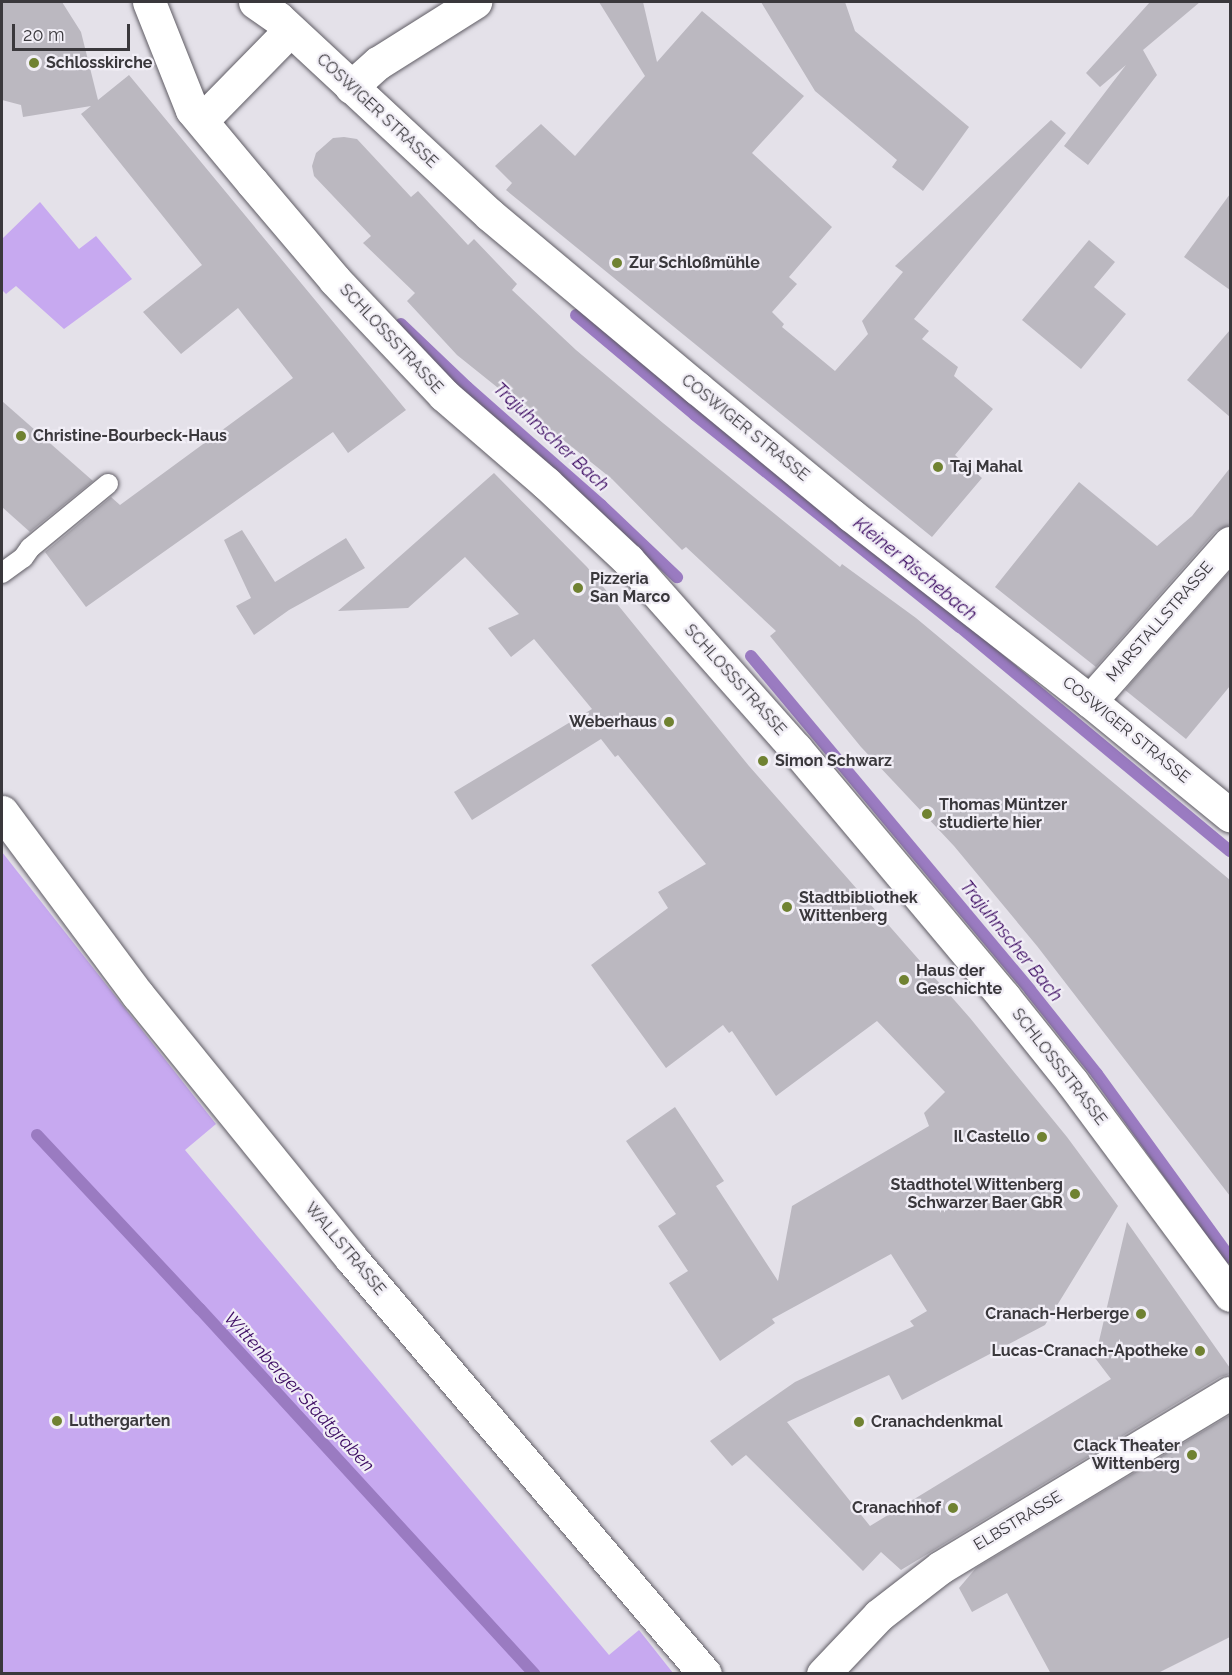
<!DOCTYPE html>
<html>
<head>
<meta charset="utf-8">
<style>
  body { margin:0 }
  #map { position:relative; width:1232px; height:1675px; overflow:hidden; background:#e4e1e9; font-family:Raleway,sans-serif }
  div>[style] { position:absolute }
  .green>* { inset:0; background:#c7a9f0 }
  .stream>* { height:12px; margin:-6px; padding:0 6px; transform-origin:6px; border-radius:6px; background:#9a7bc1 }
  .building>* { inset:0; background:#bbb8c0 }
  .roads { filter:drop-shadow(0 0 2px #5f5c64) drop-shadow(0 0 2px #5f5c64) }
  .lane>* { height:20px; margin:-10px; padding:0 10px; transform-origin:10px; border-radius:10px; background:#fff }
  .street>* { height:33px; margin:-16.5px; padding:0 16.5px; transform-origin:16.5px; border-radius:16.5px; background:#fff }
  .dots>* { width:16px; height:16px; translate:-50% -50%; box-sizing:border-box; border:3px solid #f1eef6; border-radius:50% }
  span { translate:-50% -50%; white-space:nowrap; text-align:center; line-height:1.15; -webkit-text-stroke:4.5px #f1eef6; paint-order:stroke }
  .poi-label { font-size:16px; color:#3a383c; font-weight:700 }
  .left { translate:0 -50%; text-align:left }
  .right { translate:-100% -50%; text-align:right }
  .street-label { font-size:16px; color:#3a383c }
  .water-label { font-size:18px; color:#3c0b62; font-style:italic }
  .frame { position:absolute; inset:0; border:3px solid #3a383c; pointer-events:none }
  .scale { position:absolute; left:12px; top:24px; width:118px; height:27px; box-sizing:border-box; border:3px solid #3a383c; border-top:0; padding-left:8px; font-size:18px; line-height:21px; white-space:nowrap; color:#3a383c; -webkit-text-stroke:4px #f1eef6; paint-order:stroke }
</style>
</head>
<body>
<div id="map">
  <div class="green">
    <i style="clip-path:polygon(40px 202px,79px 249px,96px 236px,132px 279px,64px 329px,16px 286px,6px 294px,2px 290px,2px 239px)"></i>
    <i style="clip-path:polygon(2px 852px,216px 1124px,185px 1150px,609px 1655px,639px 1630px,673px 1673px,2px 1673px)"></i>
  </div>
  <div class="stream">
    <i style="left:576px;top:315px;width:155px;rotate:40deg"></i>
    <i style="left:695px;top:415px;width:339px;rotate:38.7deg"></i>
    <i style="left:960px;top:627px;width:351px;rotate:39.7deg"></i>
    <i style="left:401px;top:324px;width:91px;rotate:43.7deg"></i>
    <i style="left:467px;top:387px;width:179px;rotate:41.4deg"></i>
    <i style="left:601px;top:505px;width:105px;rotate:43.5deg"></i>
    <i style="left:751px;top:656px;width:435px;rotate:50.1deg"></i>
    <i style="left:1030px;top:990px;width:107px;rotate:51.4deg"></i>
    <i style="left:1097px;top:1074px;width:227px;rotate:54.1deg"></i>
    <i style="left:37px;top:1135px;width:238px;rotate:46.9deg"></i>
    <i style="left:200px;top:1309px;width:495px;rotate:47.5deg"></i>
  </div>
  <div class="building">
    <i style="clip-path:polygon(2px 2px,62px 2px,81px 32px,98px 100px,129px 75px,406px 410px,348px 453px,333px 432px,86px 607px,45px 552px,111px 497px,120px 505px,293px 378px,238px 308px,181px 354px,143px 312px,202px 265px,81px 114px,91px 106px,23px 117px,21px 105px,2px 100px)"></i>
    <i style="clip-path:polygon(599px 2px,643px 2px,657px 62px,702px 11px,804px 96px,752px 153px,832px 227px,789px 277px,797px 284px,772px 312px,784px 324px,782px 327px,835px 371px,868px 334px,862px 321px,903px 272px,895px 266px,1051px 120px,1066px 133px,914px 319px,929px 331px,922px 339px,958px 367px,954px 376px,993px 409px,955px 455px,982px 478px,932px 537px,506px 190px,512px 183px,495px 166px,541px 124px,575px 156px,645px 76px)"></i>
    <i style="clip-path:polygon(761px 2px,845px 2px,855px 31px,969px 127px,923px 191px,892px 167px,897px 160px,815px 91px)"></i>
    <i style="clip-path:polygon(1150px 2px,1200px 2px,1143px 50px,1157px 75px,1088px 165px,1064px 146px,1126px 65px,1100px 87px,1086px 73px)"></i>
    <i style="clip-path:polygon(344px 137px,357px 139px,411px 197px,418px 191px,468px 245px,474px 239px,517px 284px,512px 290px,576px 350px,663px 423px,840px 567px,842px 564px,916px 618px,1230px 880px,1230px 1196px,1037px 946px,954px 846px,861px 747px,770px 636px,776px 631px,686px 547px,682px 550px,612px 479px,457px 355px,407px 301px,415px 293px,363px 243px,371px 236px,314px 176px,312px 166px,316px 153px,333px 138px)"></i>
    <i style="clip-path:polygon(1230px 194px,1230px 290px,1184px 257px)"></i>
    <i style="clip-path:polygon(1089px 240px,1115px 262px,1094px 287px,1126px 314px,1081px 369px,1022px 320px)"></i>
    <i style="clip-path:polygon(1230px 330px,1230px 417px,1187px 380px)"></i>
    <i style="clip-path:polygon(2px 401px,93px 481px,30px 532px,2px 507px)"></i>
    <i style="clip-path:polygon(1230px 468px,1230px 525px,1216px 531px,1096px 667px,995px 587px,1079px 482px,1157px 546px,1192px 516px)"></i>
    <i style="clip-path:polygon(494px 473px,587px 567px,749px 766px,970px 1018px,1067px 1137px,1118px 1206px,1045px 1325px,902px 1400px,889px 1375px,787px 1422px,870px 1526px,1111px 1379px,1095px 1358px,1127px 1222px,1230px 1368px,1230px 1374px,1220px 1377px,901px 1570px,881px 1552px,863px 1571px,746px 1455px,732px 1466px,710px 1441px,795px 1382px,914px 1326px,910px 1321px,927px 1311px,891px 1254px,772px 1319px,775px 1323px,720px 1361px,669px 1283px,688px 1271px,658px 1226px,676px 1214px,626px 1141px,675px 1107px,724px 1181px,716px 1186px,778px 1281px,792px 1206px,929px 1126px,924px 1113px,945px 1092px,877px 1021px,776px 1096px,732px 1031px,729px 1033px,723px 1025px,666px 1068px,591px 965px,668px 908px,658px 892px,706px 864px,618px 755px,615px 757px,601px 739px,472px 820px,454px 792px,592px 709px,534px 639px,511px 657px,488px 628px,519px 614px,465px 557px,408px 608px,338px 611px)"></i>
    <i style="clip-path:polygon(242px 530px,275px 582px,346px 538px,365px 568px,289px 610px,254px 635px,236px 606px,251px 598px,224px 540px)"></i>
    <i style="clip-path:polygon(1230px 571px,1230px 686px,1186px 739px,1125px 690px)"></i>
    <i style="clip-path:polygon(1230px 1415px,1230px 1637px,1156px 1674px,1051px 1674px,1007px 1593px,972px 1612px,959px 1588px,976px 1568px)"></i>
  </div>
  <div class="roads">
    <div class="lane">
      <i style="left:2px;top:573px;width:26px;rotate:-36deg"></i>
      <i style="left:23px;top:558px;width:12px;rotate:-55deg"></i>
      <i style="left:30px;top:548px;width:101px;rotate:-39.4deg"></i>
    </div>
    <div class="street">
      <i style="left:149px;top:2px;width:116px;rotate:68.3deg"></i>
      <i style="left:192px;top:110px;width:94px;rotate:50.2deg"></i>
      <i style="left:252px;top:182px;width:128px;rotate:49.7deg"></i>
      <i style="left:335px;top:280px;width:158px;rotate:46.5deg"></i>
      <i style="left:444px;top:395px;width:135px;rotate:40.8deg"></i>
      <i style="left:546px;top:483px;width:112px;rotate:43.2deg"></i>
      <i style="left:628px;top:560px;width:253px;rotate:48.4deg"></i>
      <i style="left:796px;top:749px;width:324px;rotate:50deg"></i>
      <i style="left:1004px;top:997px;width:109px;rotate:51.3deg"></i>
      <i style="left:1072px;top:1082px;width:265px;rotate:53.4deg"></i>
      <i style="left:255px;top:2px;width:28px;rotate:35deg"></i>
      <i style="left:278px;top:18px;width:289px;rotate:42.9deg"></i>
      <i style="left:490px;top:215px;width:270px;rotate:39.9deg"></i>
      <i style="left:697px;top:388px;width:200px;rotate:39.5deg"></i>
      <i style="left:851px;top:515px;width:303px;rotate:37.9deg"></i>
      <i style="left:1090px;top:701px;width:181px;rotate:39.2deg"></i>
      <i style="left:351px;top:87px;width:36px;rotate:-42deg"></i>
      <i style="left:378px;top:63px;width:115px;rotate:-32.2deg"></i>
      <i style="left:202px;top:120px;width:126px;rotate:-45.6deg"></i>
      <i style="left:1090px;top:701px;width:211px;rotate:-48.5deg"></i>
      <i style="left:2px;top:812px;width:228px;rotate:53.4deg"></i>
      <i style="left:138px;top:995px;width:338px;rotate:51deg"></i>
      <i style="left:351px;top:1258px;width:546px;rotate:49.6deg"></i>
      <i style="left:823px;top:1674px;width:81px;rotate:-46.5deg"></i>
      <i style="left:879px;top:1615px;width:78px;rotate:-37.7deg"></i>
      <i style="left:941px;top:1567px;width:337px;rotate:-31.1deg"></i>
    </div>
  </div>
  <div class="dots">
    <i style="left:34px;top:63px;background:#708232"></i>
    <i style="left:617px;top:263px;background:#708232"></i>
    <i style="left:21px;top:436px;background:#708232"></i>
    <i style="left:938px;top:467px;background:#708232"></i>
    <i style="left:578px;top:588px;background:#708232"></i>
    <i style="left:669px;top:722px;background:#708232"></i>
    <i style="left:763px;top:761px;background:#708232"></i>
    <i style="left:927px;top:814px;background:#708232"></i>
    <i style="left:787px;top:907px;background:#708232"></i>
    <i style="left:904px;top:980px;background:#708232"></i>
    <i style="left:1042px;top:1137px;background:#708232"></i>
    <i style="left:1075px;top:1194px;background:#708232"></i>
    <i style="left:1141px;top:1314px;background:#708232"></i>
    <i style="left:1200px;top:1351px;background:#708232"></i>
    <i style="left:57px;top:1421px;background:#708232"></i>
    <i style="left:859px;top:1422px;background:#708232"></i>
    <i style="left:1192px;top:1455px;background:#708232"></i>
    <i style="left:953px;top:1508px;background:#708232"></i>
  </div>
  <div class="poi-label">
    <span class="left" style="left:46px;top:63px">Schlosskirche</span>
    <span class="left" style="left:629px;top:263px">Zur Schloßmühle</span>
    <span class="left" style="left:33px;top:436px">Christine-Bourbeck-Haus</span>
    <span class="left" style="left:950px;top:467px">Taj Mahal</span>
    <span class="left" style="left:590px;top:588px">Pizzeria<br>San Marco</span>
    <span class="right" style="left:657px;top:722px">Weberhaus</span>
    <span class="left" style="left:775px;top:761px">Simon Schwarz</span>
    <span class="left" style="left:939px;top:814px">Thomas Müntzer<br>studierte hier</span>
    <span class="left" style="left:799px;top:907px">Stadtbibliothek<br>Wittenberg</span>
    <span class="left" style="left:916px;top:980px">Haus der<br>Geschichte</span>
    <span class="right" style="left:1030px;top:1137px">Il Castello</span>
    <span class="right" style="left:1063px;top:1194px">Stadthotel Wittenberg<br>Schwarzer Baer GbR</span>
    <span class="right" style="left:1129px;top:1314px">Cranach-Herberge</span>
    <span class="right" style="left:1188px;top:1351px">Lucas-Cranach-Apotheke</span>
    <span class="left" style="left:69px;top:1421px">Luthergarten</span>
    <span class="left" style="left:871px;top:1422px">Cranachdenkmal</span>
    <span class="right" style="left:1180px;top:1455px">Clack Theater<br>Wittenberg</span>
    <span class="right" style="left:941px;top:1508px">Cranachhof</span>
  </div>
  <div class="street-label">
    <span style="left:377px;top:111px;rotate:43deg">COSWIGER STRASSE</span>
    <span style="left:391px;top:339px;rotate:47deg">SCHLOSSSTRASSE</span>
    <span style="left:745px;top:428px;rotate:39deg">COSWIGER STRASSE</span>
    <span style="left:1160px;top:622px;rotate:-49deg">MARSTALLSTRASSE</span>
    <span style="left:735px;top:680px;rotate:48deg">SCHLOSSSTRASSE</span>
    <span style="left:1126px;top:730px;rotate:39deg">COSWIGER STRASSE</span>
    <span style="left:1059px;top:1067px;rotate:52deg">SCHLOSSSTRASSE</span>
    <span style="left:345px;top:1249px;rotate:50deg">WALLSTRASSE</span>
    <span style="left:1018px;top:1521px;rotate:-31deg">ELBSTRASSE</span>
  </div>
  <div class="water-label">
    <span style="left:551px;top:437px;rotate:43deg">Trajuhnscher Bach</span>
    <span style="left:915px;top:569px;rotate:39deg">Kleiner Rischebach</span>
    <span style="left:1011px;top:941px;rotate:51deg">Trajuhnscher Bach</span>
    <span style="left:299px;top:1392px;rotate:47deg">Wittenberger Stadtgraben</span>
  </div>
  <div class="frame"></div>
  <div class="scale">20 m</div>
</div>
</body>
</html>
